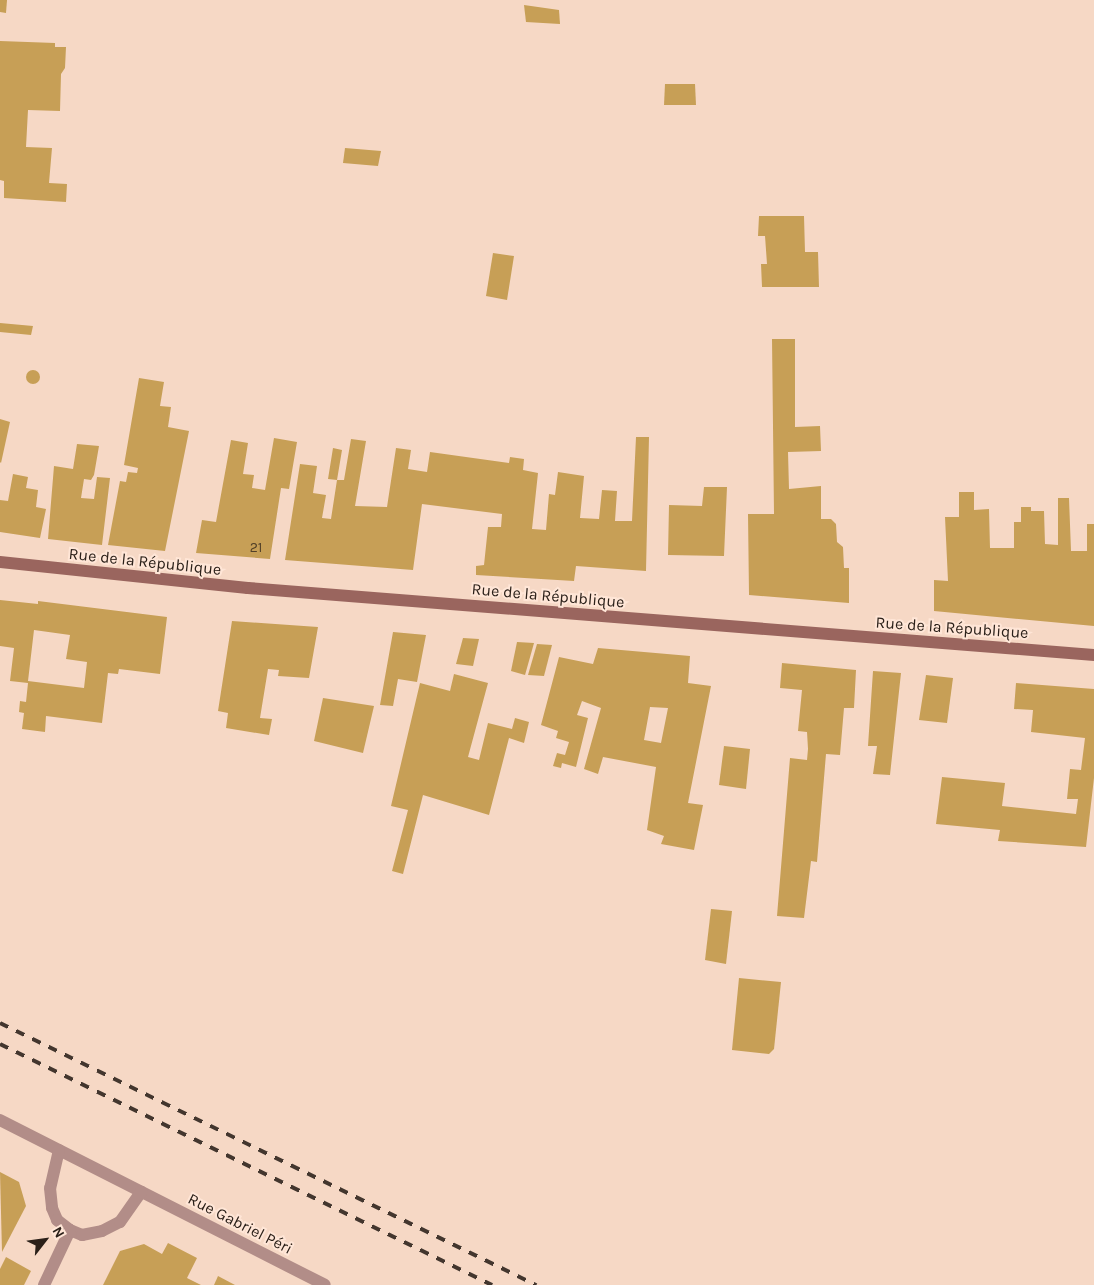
<!DOCTYPE html>
<html>
<head>
<meta charset="utf-8">
<style>
  body { margin:0 }
  #map { position:relative; width:1094px; height:1285px; overflow:hidden; background:#f6d8c5; font-family:Karla,sans-serif }
  div>[style] { position:absolute }
  .building>* { inset:0; background:#c79f56 }
  .round { border-radius:50% }
  .street>* { height:12px; margin:-6px; padding:0 6px; transform-origin:6px; border-radius:6px; background:#b28d88 }
  .secondary>* { height:12px; margin:-6px; padding:0 6px; transform-origin:6px; border-radius:6px; background:#9a655e }
  .rail>* { height:4px; margin-top:-2px; transform-origin:0; background:repeating-linear-gradient(90deg,#43362e 0 9px,transparent 0 18px) }
  span { translate:-50% -50%; white-space:nowrap; text-align:center; line-height:1.15; -webkit-text-stroke:4px #ffe6d7; paint-order:stroke }
  .number-label { font-size:14px; color:#524028 }
  .number-label span { -webkit-text-stroke-width:0 }
  .street-label { font-size:16px; color:#2b2019 }
  .north { position:absolute; left:20px; top:1215px; width:50px; height:50px; -webkit-text-stroke:4px #ffe6d7; paint-order:stroke; rotate:60deg; font-size:14px; font-weight:700; line-height:20px; text-align:center; color:#2b2019 }
  .north::after { content:''; display:block; margin:auto; width:18px; height:22px; background:#2b2019; clip-path:polygon(50% 0,100% 100%,50% 72%,0 100%) }
</style>
</head>
<body>
<div id="map">
  <div class="building">
    <i style="clip-path:polygon(0 0,7px 0,6px 13px,0 12px)"></i>
    <i style="clip-path:polygon(524px 5px,559px 10px,560px 24px,526px 22px)"></i>
    <i style="clip-path:polygon(0 41px,55px 43px,55px 47px,66px 47px,65px 68px,61px 74px,60px 111px,28px 110px,26px 147px,52px 148px,49px 183px,67px 184px,66px 202px,4px 198px,4px 181px,0 180px)"></i>
    <i style="clip-path:polygon(665px 84px,695px 84px,696px 105px,664px 105px)"></i>
    <i style="clip-path:polygon(345px 148px,381px 151px,378px 166px,343px 163px)"></i>
    <i style="clip-path:polygon(759px 216px,804px 216px,805px 252px,818px 252px,819px 287px,762px 287px,761px 264px,767px 264px,765px 236px,758px 236px)"></i>
    <i style="clip-path:polygon(493px 253px,514px 256px,507px 300px,486px 296px)"></i>
    <i style="clip-path:polygon(0 323px,33px 326px,31px 335px,0 332px)"></i>
    <i style="clip-path:polygon(772px 339px,795px 339px,795px 427px,820px 426px,821px 451px,788px 452px,789px 489px,821px 486px,821px 519px,831px 519px,836px 524px,837px 542px,843px 547px,844px 568px,849px 568px,849px 603px,749px 595px,748px 514px,774px 514px)"></i>
    <i class="round" style="left:26px;top:370px;width:14px;height:14px"></i>
    <i style="clip-path:polygon(139px 378px,164px 382px,160px 406px,171px 407px,168px 427px,189px 431px,165px 551px,108px 545px,120px 481px,126px 482px,128px 472px,137px 473px,138px 468px,124px 465px)"></i>
    <i style="clip-path:polygon(0 419px,10px 422px,1px 463px,0 462px)"></i>
    <i style="clip-path:polygon(636px 437px,649px 437px,646px 571px,576px 566px,574px 581px,476px 575px,476px 566px,484px 565px,488px 527px,501px 527px,502px 514px,422px 504px,413px 570px,285px 560px,300px 464px,317px 466px,313px 493px,326px 495px,322px 518px,331px 519px,337px 480px,328px 479px,333px 448px,342px 450px,337px 480px,344px 480px,351px 439px,366px 441px,355px 506px,387px 507px,396px 448px,411px 450px,408px 469px,427px 472px,430px 452px,509px 463px,510px 457px,524px 459px,523px 470px,538px 473px,532px 529px,546px 530px,549px 494px,555px 495px,558px 472px,584px 476px,580px 518px,599px 519px,602px 490px,617px 491px,615px 521px,632px 521px)"></i>
    <i style="clip-path:polygon(274px 438px,297px 442px,289px 489px,281px 488px,270px 559px,196px 553px,202px 520px,216px 522px,231px 440px,248px 443px,243px 474px,254px 475px,252px 488px,265px 490px)"></i>
    <i style="clip-path:polygon(77px 444px,99px 446px,94px 475px,91px 480px,84px 479px,81px 498px,94px 499px,97px 477px,110px 478px,102px 545px,48px 539px,54px 466px,73px 469px)"></i>
    <i style="clip-path:polygon(13px 474px,28px 477px,26px 488px,38px 490px,36px 507px,46px 509px,40px 538px,0 532px,0 500px,8px 501px)"></i>
    <i style="clip-path:polygon(704px 487px,727px 487px,724px 556px,668px 555px,669px 505px,702px 506px)"></i>
    <i style="clip-path:polygon(959px 492px,974px 492px,974px 510px,989px 509px,990px 548px,1014px 548px,1014px 522px,1021px 522px,1021px 507px,1031px 507px,1031px 511px,1044px 511px,1045px 544px,1058px 545px,1058px 498px,1069px 498px,1071px 551px,1087px 551px,1087px 524px,1094px 524px,1094px 626px,934px 611px,934px 580px,948px 581px,945px 517px,959px 517px)"></i>
    <i style="clip-path:polygon(evenodd,0 600px,38px 604px,38px 601px,167px 617px,160px 674px,119px 669px,118px 674px,108px 673px,102px 723px,46px 716px,45px 732px,22px 729px,24px 713px,19px 712px,20px 701px,26px 702px,28px 683px,10px 681px,14px 648px,0 646px,0 600px,34px 630px,70px 635px,66px 659px,87px 662px,84px 688px,28px 681px,34px 630px)"></i>
    <i style="clip-path:polygon(232px 621px,318px 627px,309px 678px,278px 676px,279px 670px,268px 669px,260px 718px,272px 719px,269px 735px,226px 728px,228px 713px,218px 711px)"></i>
    <i style="clip-path:polygon(393px 632px,426px 635px,417px 682px,398px 679px,393px 706px,380px 705px)"></i>
    <i style="clip-path:polygon(463px 638px,479px 639px,473px 666px,456px 664px)"></i>
    <i style="clip-path:polygon(517px 642px,534px 643px,525px 675px,511px 671px)"></i>
    <i style="clip-path:polygon(537px 644px,552px 645px,544px 676px,528px 675px)"></i>
    <i style="clip-path:polygon(evenodd,598px 648px,690px 656px,688px 683px,711px 686px,688px 803px,703px 805px,694px 850px,661px 844px,664px 836px,647px 830px,656px 767px,603px 757px,598px 774px,584px 769px,601px 708px,582px 701px,577px 715px,588px 718px,576px 767px,562px 763px,561px 768px,553px 766px,557px 753px,565px 755px,569px 742px,556px 738px,558px 731px,541px 725px,559px 657px,593px 664px,598px 648px,650px 707px,668px 708px,661px 743px,644px 740px,650px 707px)"></i>
    <i style="clip-path:polygon(782px 663px,856px 670px,854px 708px,844px 708px,840px 755px,826px 754px,817px 862px,811px 861px,804px 918px,777px 916px,790px 758px,807px 760px,808px 749px,807px 732px,798px 731px,802px 690px,780px 688px)"></i>
    <i style="clip-path:polygon(873px 671px,901px 673px,890px 775px,873px 774px,877px 746px,868px 746px)"></i>
    <i style="clip-path:polygon(454px 674px,488px 683px,468px 757px,479px 760px,488px 723px,512px 729px,515px 718px,529px 722px,524px 743px,509px 738px,489px 815px,423px 795px,403px 874px,392px 871px,408px 810px,391px 806px,420px 683px,450px 691px)"></i>
    <i style="clip-path:polygon(926px 675px,953px 678px,947px 723px,919px 720px)"></i>
    <i style="clip-path:polygon(1016px 683px,1094px 689px,1094px 778px,1086px 847px,998px 841px,1000px 830px,936px 824px,942px 777px,1005px 783px,1002px 806px,1076px 814px,1078px 799px,1067px 799px,1070px 769px,1081px 770px,1085px 738px,1031px 732px,1033px 710px,1014px 709px)"></i>
    <i style="clip-path:polygon(323px 698px,374px 706px,363px 753px,314px 741px)"></i>
    <i style="clip-path:polygon(724px 746px,750px 749px,746px 789px,719px 785px)"></i>
    <i style="clip-path:polygon(711px 909px,732px 911px,726px 964px,705px 960px)"></i>
    <i style="clip-path:polygon(739px 978px,781px 982px,774px 1049px,769px 1054px,732px 1050px)"></i>
    <i style="clip-path:polygon(0 1172px,19px 1182px,26px 1206px,2px 1252px)"></i>
    <i style="clip-path:polygon(168px 1243px,197px 1258px,187px 1278px,201px 1285px,103px 1285px,120px 1251px,144px 1244px,162px 1254px)"></i>
    <i style="clip-path:polygon(6px 1257px,31px 1271px,24px 1285px,0 1285px,0 1269px)"></i>
    <i style="clip-path:polygon(218px 1276px,235px 1285px,214px 1285px)"></i>
  </div>
  <div class="street">
    <i style="left:0;top:1120px;width:364px;rotate:26.9deg"></i>
    <i style="left:59px;top:1150px;width:39px;rotate:103deg"></i>
    <i style="left:50px;top:1188px;width:20px;rotate:84deg"></i>
    <i style="left:52px;top:1208px;width:13px;rotate:67deg"></i>
    <i style="left:57px;top:1220px;width:16px;rotate:38deg"></i>
    <i style="left:70px;top:1230px;width:13px;rotate:23deg"></i>
    <i style="left:82px;top:1235px;width:20px;rotate:-11deg"></i>
    <i style="left:102px;top:1231px;width:20px;rotate:-27deg"></i>
    <i style="left:120px;top:1222px;width:37px;rotate:-55deg"></i>
    <i style="left:44px;top:1285px;width:61px;rotate:-64.7deg"></i>
  </div>
  <div class="secondary">
    <i style="left:0;top:562px;width:249px;rotate:6deg"></i>
    <i style="left:248px;top:588px;width:849px;rotate:4.53deg"></i>
  </div>
  <div class="rail">
    <i style="left:0;top:1023px;width:597px;rotate:26.05deg"></i>
    <i style="left:0;top:1044px;width:548px;rotate:26.1deg"></i>
  </div>
  <div class="number-label">
    <span style="left:256px;top:548px">21</span>
  </div>
  <div class="street-label">
    <span style="left:145px;top:562px;rotate:6deg">Rue de la République</span>
    <span style="left:548px;top:596px;rotate:5deg">Rue de la République</span>
    <span style="left:952px;top:628px;rotate:4deg">Rue de la République</span>
    <span style="left:240px;top:1224px;rotate:27deg">Rue Gabriel Péri</span>
  </div>
  <div class="north">N</div>
</div>
</body>
</html>
